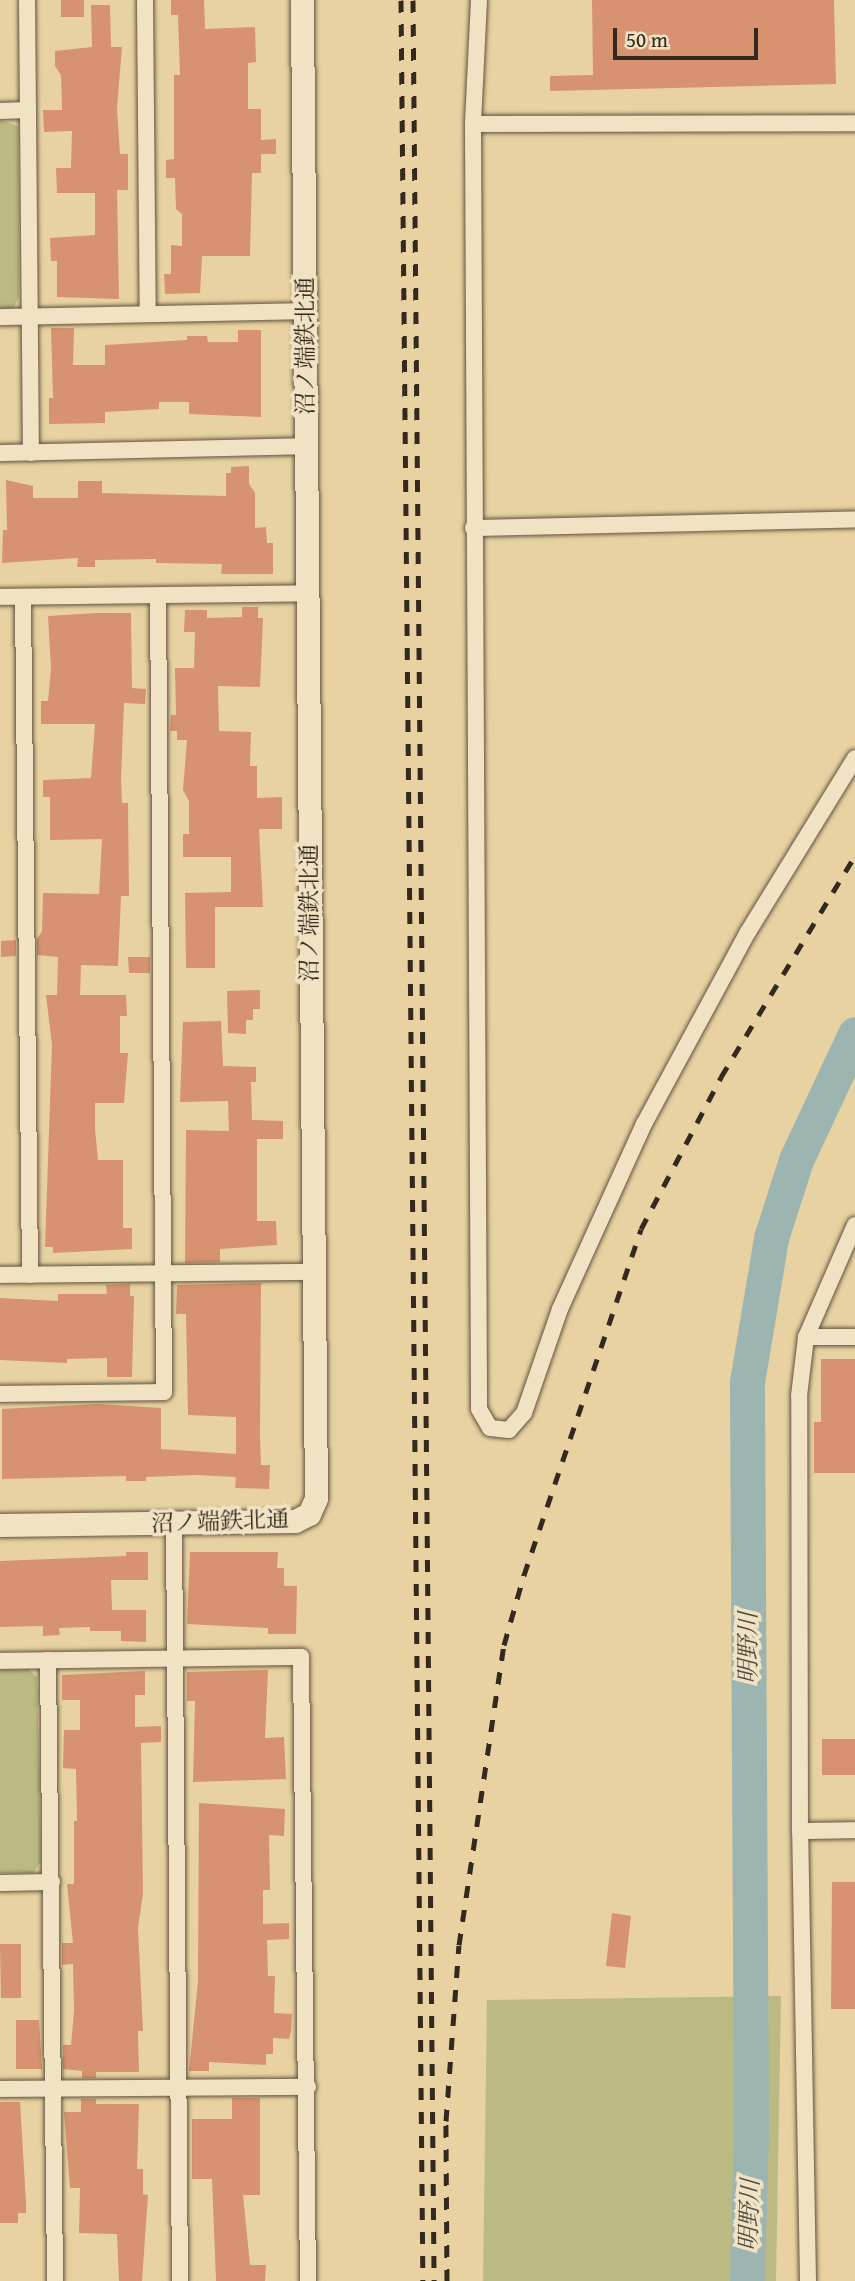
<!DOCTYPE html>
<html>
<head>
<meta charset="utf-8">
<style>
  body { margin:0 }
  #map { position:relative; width:855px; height:2281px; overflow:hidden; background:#e8d2a2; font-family:"Gentium Book Plus","Noto Serif JP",serif }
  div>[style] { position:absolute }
  .green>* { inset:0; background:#bbba82 }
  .river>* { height:35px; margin:-17.5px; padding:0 17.5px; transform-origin:17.5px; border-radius:17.5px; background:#9cb5b1 }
  .building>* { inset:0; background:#d79270 }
  .roads { filter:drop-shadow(0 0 2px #61533f) drop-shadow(0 0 2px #61533f) }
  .street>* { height:16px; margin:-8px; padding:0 8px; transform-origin:8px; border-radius:8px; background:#f0e2c3 }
  .secondary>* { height:23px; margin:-11.5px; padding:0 11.5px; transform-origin:11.5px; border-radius:11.5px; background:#f0e2c3 }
  .rail>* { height:5px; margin-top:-2.5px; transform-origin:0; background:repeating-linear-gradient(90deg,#34291e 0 12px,transparent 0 24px) }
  span { translate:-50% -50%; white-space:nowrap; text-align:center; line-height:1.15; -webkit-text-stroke:7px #f0e2c3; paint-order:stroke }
  .street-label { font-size:23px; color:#34291e }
  .water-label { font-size:24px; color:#4e4c43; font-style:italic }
  .scale { position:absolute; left:613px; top:28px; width:145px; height:32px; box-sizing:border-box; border:4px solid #34291e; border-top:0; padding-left:9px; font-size:21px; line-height:24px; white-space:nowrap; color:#34291e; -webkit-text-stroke:5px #f0e2c3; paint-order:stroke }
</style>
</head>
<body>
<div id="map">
  <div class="green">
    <i style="clip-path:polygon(0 120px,18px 126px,19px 296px,14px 308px,0 308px)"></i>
    <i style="clip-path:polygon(28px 1669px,37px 1677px,41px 1862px,33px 1873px,0 1873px,0 1670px)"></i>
    <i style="clip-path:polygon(781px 1996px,776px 2281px,483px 2281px,487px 2000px)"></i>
  </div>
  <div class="river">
    <i style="left:747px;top:2281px;width:149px;rotate:-88.5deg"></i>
    <i style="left:751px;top:2132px;width:750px;rotate:-90.31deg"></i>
    <i style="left:747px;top:1382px;width:146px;rotate:-80.5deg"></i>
    <i style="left:771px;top:1238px;width:82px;rotate:-72.2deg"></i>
    <i style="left:796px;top:1160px;width:139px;rotate:-64.9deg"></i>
  </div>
  <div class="building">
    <i style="clip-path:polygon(61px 0,84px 0,84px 17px,61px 17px)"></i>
    <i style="clip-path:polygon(171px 0,204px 0,205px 29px,255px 27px,256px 62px,248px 63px,248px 109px,261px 109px,261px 140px,276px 139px,276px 154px,261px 154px,261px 173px,252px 173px,250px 256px,202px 256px,200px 293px,165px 294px,164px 274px,171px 274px,171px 245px,182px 246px,182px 214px,176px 209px,175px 178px,166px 178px,166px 160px,174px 159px,174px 75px,180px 75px,178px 15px,171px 15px)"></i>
    <i style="clip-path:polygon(592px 0,834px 0,836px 84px,550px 91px,550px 76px,593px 75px)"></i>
    <i style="clip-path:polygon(91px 5px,110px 5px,111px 47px,122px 47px,117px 108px,120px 154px,128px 154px,128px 190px,117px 190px,119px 299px,57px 297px,57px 261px,51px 261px,50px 238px,95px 235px,95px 193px,57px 193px,56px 168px,71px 168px,72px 131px,44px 132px,43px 110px,62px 110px,61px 75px,55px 66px,55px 51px,92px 47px)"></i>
    <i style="clip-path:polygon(51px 328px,74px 328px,73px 365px,105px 365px,105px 345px,187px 340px,187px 336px,207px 336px,208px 342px,238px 342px,238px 330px,261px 330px,261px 417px,189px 414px,189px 402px,159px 402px,159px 409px,105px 412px,105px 423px,49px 424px,49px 398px,53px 398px)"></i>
    <i style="clip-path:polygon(249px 466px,249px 484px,255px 493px,255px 528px,266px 527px,267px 543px,273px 543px,273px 574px,221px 574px,222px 564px,156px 563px,156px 559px,95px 560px,95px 567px,77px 567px,78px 558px,2px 563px,3px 530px,7px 530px,6px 480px,33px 486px,33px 498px,78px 498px,78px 481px,102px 481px,102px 493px,226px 496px,226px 473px,231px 473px,231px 467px)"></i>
    <i style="clip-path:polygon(242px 607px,258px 607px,258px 618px,263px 618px,260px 687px,218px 686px,219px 731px,251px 732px,250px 766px,257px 766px,257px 798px,282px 797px,282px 829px,259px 829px,263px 907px,215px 907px,215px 968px,186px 968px,185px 893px,231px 892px,231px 857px,183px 857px,183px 834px,189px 834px,189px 801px,183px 790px,187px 740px,177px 740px,177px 731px,170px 731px,171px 715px,176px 715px,175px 668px,194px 668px,195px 632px,184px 632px,185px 610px,207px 610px,207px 618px,242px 617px)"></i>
    <i style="clip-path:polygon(96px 613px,131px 613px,132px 688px,146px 689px,145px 704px,124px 703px,121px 779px,122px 803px,128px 803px,129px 896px,121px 896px,118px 966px,81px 965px,80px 995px,126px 995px,127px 1016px,120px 1016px,120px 1053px,128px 1053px,124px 1103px,95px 1103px,95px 1129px,98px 1160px,123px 1160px,123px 1228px,132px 1228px,132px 1249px,53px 1253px,53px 1247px,45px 1247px,52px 1045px,46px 995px,57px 995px,58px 957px,37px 955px,37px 939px,42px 931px,43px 893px,99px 894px,102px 839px,50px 840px,50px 797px,43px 797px,43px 780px,91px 778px,95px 724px,41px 724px,41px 701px,48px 701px,51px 669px,48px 616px)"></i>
    <i style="clip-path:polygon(16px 940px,16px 956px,1px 957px,1px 941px)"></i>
    <i style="clip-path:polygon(128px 957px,150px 957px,150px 973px,129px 973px)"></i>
    <i style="clip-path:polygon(260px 990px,260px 1009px,253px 1009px,253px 1020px,246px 1020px,246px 1034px,228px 1033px,227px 991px)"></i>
    <i style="clip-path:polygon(221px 1021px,223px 1066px,256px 1067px,256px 1082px,251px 1082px,252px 1120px,283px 1121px,283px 1139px,257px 1139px,257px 1221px,276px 1221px,277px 1245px,220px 1249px,220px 1262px,185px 1263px,186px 1130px,229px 1131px,228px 1101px,180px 1102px,183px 1022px)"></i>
    <i style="clip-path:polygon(261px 1283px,260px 1436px,261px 1465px,270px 1465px,269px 1489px,235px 1488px,236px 1477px,196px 1475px,146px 1477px,146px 1481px,126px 1481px,126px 1476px,2px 1479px,2px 1409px,98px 1404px,161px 1408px,161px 1449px,236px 1454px,236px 1417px,188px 1415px,186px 1314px,176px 1314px,177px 1285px)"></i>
    <i style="clip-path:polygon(130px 1284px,130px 1296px,134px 1296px,132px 1377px,107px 1377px,107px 1358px,67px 1359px,67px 1363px,0 1360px,0 1298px,58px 1301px,58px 1294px,107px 1294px,106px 1285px)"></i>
    <i style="clip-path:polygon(821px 1359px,855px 1359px,855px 1473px,814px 1473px,814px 1422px,821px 1422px)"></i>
    <i style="clip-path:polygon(126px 1552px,148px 1552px,148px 1580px,111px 1580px,112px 1610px,146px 1610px,146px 1642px,121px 1641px,121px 1631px,90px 1631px,90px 1627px,59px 1628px,60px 1635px,43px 1636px,43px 1626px,0 1627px,0 1561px,126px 1556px)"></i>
    <i style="clip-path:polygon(190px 1552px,278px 1552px,277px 1568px,284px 1568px,284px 1586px,297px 1586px,296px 1634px,268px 1634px,268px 1628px,187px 1624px)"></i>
    <i style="clip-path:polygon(268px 1670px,265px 1738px,284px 1737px,286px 1779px,193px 1782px,195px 1701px,187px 1701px,187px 1672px)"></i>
    <i style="clip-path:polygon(145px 1671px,145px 1695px,135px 1695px,135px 1727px,161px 1726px,161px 1742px,141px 1743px,143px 1894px,138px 1928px,143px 2031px,138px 2031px,139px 2072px,96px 2072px,96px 2078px,82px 2078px,82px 2071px,63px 2069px,63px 2045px,71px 2045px,74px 2011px,73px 1964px,62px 1965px,62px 1943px,73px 1943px,67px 1884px,74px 1884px,74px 1821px,77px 1821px,76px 1769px,63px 1768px,64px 1730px,80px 1730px,80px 1700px,62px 1700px,62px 1675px)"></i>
    <i style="clip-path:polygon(822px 1739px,855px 1739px,855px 1775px,822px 1775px)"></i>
    <i style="clip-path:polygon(199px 1803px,285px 1809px,284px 1836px,269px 1835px,270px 1890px,263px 1890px,263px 1924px,289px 1923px,289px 1939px,267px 1940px,268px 1976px,275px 1976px,274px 2013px,292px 2014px,291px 2031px,289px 2039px,273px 2038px,273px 2054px,266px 2054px,266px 2065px,209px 2062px,209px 2071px,189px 2071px,198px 1981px)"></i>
    <i style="clip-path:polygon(832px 1882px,855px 1882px,855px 2009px,831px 2009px)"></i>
    <i style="clip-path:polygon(612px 1913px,631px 1916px,625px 1968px,606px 1966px)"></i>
    <i style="clip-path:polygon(0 1944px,21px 1944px,21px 1998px,1px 1998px)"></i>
    <i style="clip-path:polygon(16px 2020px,39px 2020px,42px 2069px,16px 2069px)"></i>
    <i style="clip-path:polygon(232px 2098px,260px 2098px,260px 2195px,243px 2195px,250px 2265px,266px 2265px,265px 2281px,216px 2281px,212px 2179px,192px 2179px,192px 2119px,232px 2119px)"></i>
    <i style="clip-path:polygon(81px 2099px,96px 2099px,96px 2104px,139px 2104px,137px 2169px,143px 2169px,143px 2194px,148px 2195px,142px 2281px,119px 2281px,117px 2234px,79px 2233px,80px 2188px,70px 2188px,64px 2112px,81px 2112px)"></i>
    <i style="clip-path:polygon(0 2102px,20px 2102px,26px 2202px,26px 2213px,18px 2213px,18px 2223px,0 2223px)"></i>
  </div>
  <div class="roads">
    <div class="street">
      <i style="left:27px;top:0;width:453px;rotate:89.5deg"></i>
      <i style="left:145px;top:0;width:313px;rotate:89.5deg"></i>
      <i style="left:479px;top:0;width:124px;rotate:92.8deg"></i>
      <i style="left:473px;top:124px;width:1285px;rotate:89.73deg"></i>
      <i style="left:479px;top:1409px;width:22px;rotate:60deg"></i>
      <i style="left:490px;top:1428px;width:19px;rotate:6deg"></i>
      <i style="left:509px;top:1430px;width:23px;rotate:-49deg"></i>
      <i style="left:524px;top:1413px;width:110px;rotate:-70.9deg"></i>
      <i style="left:560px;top:1309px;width:203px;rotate:-65.6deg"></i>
      <i style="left:644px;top:1124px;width:218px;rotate:-61.6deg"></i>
      <i style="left:748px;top:932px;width:204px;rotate:-58.4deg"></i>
      <i style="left:0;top:111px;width:28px;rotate:-2deg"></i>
      <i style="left:473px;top:124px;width:382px;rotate:-0.1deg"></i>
      <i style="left:0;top:317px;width:304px;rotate:-1.1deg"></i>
      <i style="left:0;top:453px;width:305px;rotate:-1.3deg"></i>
      <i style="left:473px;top:528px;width:382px;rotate:-1.3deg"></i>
      <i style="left:0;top:597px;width:307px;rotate:-0.7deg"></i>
      <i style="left:23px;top:597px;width:678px;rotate:89.41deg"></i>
      <i style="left:0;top:1275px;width:312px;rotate:-0.6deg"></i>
      <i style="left:806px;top:1337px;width:49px"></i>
      <i style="left:0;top:1394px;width:164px;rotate:-0.7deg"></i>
      <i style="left:164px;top:1392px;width:797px;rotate:-90.43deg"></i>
      <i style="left:174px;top:1524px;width:757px;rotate:89.55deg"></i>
      <i style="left:48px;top:1660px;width:621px;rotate:89.35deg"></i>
      <i style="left:0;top:1661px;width:301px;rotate:-0.8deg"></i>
      <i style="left:301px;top:1657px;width:624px;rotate:89.36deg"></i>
      <i style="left:800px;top:1831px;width:55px;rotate:-1deg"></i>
      <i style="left:0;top:1883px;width:52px;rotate:-1.1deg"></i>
      <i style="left:0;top:2089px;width:308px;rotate:-0.4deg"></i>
      <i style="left:808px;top:2281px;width:450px;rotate:-91deg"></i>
      <i style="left:800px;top:1831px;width:435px;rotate:-90.1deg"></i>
      <i style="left:799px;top:1396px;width:59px;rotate:-83.2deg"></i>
      <i style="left:806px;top:1337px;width:122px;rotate:-66.4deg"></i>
    </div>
    <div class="secondary">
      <i style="left:0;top:1525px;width:295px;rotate:-0.8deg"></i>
      <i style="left:295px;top:1521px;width:16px;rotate:-27deg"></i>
      <i style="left:309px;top:1514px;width:17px;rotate:-66deg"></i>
      <i style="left:316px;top:1498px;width:1498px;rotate:-90.54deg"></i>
    </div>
  </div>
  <div class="rail">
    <i style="left:401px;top:0;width:2281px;rotate:89.45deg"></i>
    <i style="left:413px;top:0;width:2281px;rotate:89.47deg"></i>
    <i style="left:447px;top:2281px;width:160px;rotate:-90.4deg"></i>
    <i style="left:446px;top:2121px;width:176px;rotate:-85.8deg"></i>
    <i style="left:459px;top:1945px;width:303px;rotate:-81.5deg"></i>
    <i style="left:504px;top:1645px;width:73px;rotate:-74.1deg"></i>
    <i style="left:524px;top:1575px;width:365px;rotate:-71.3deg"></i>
    <i style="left:641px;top:1229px;width:172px;rotate:-62.2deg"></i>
    <i style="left:721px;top:1077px;width:258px;rotate:-58.8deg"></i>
  </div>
  <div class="street-label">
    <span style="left:305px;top:346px;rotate:-90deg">沼ノ端鉄北通</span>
    <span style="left:309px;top:913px;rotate:-90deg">沼ノ端鉄北通</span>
    <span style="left:220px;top:1521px;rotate:-2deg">沼ノ端鉄北通</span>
  </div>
  <div class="water-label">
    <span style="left:748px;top:1648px;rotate:-90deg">明野川</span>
    <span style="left:749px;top:2215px;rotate:-88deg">明野川</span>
  </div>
  <div class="scale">50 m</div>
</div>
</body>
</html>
